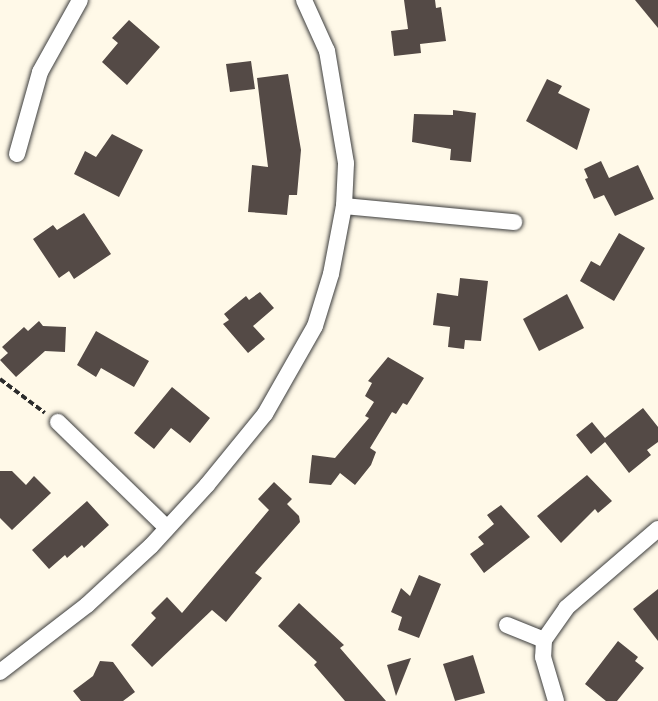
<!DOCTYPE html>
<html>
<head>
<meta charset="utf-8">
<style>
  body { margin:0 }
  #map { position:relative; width:658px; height:701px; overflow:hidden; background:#fff9e8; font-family:"Noto Serif",serif }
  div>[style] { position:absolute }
  .building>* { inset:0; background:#544a46 }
  .path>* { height:4px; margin-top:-2px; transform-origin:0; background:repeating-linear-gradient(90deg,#2c2c2c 0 6px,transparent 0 9px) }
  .roads { filter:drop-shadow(0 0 2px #3d3d3d) drop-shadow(0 0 2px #3d3d3d) }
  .minor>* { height:16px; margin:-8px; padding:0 8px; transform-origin:8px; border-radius:8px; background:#fff }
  span { translate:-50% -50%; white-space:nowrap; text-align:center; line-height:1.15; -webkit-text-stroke:6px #fff; paint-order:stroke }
</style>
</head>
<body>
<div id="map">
  <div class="building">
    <i style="clip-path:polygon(404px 0,435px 0,436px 8px,441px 7px,446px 41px,420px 44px,421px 53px,394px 56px,391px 31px,408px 29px)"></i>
    <i style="clip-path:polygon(635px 0,658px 0,658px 28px)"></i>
    <i style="clip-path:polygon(129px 20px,160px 47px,127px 85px,102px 62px,118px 43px,112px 38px)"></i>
    <i style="clip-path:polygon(251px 61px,255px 89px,230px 92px,226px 64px)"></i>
    <i style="clip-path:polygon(288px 74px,301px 150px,297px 195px,289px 195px,287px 215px,248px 212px,252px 165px,268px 167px,257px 78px)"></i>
    <i style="clip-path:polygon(547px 79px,562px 86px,558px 93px,590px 109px,577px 150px,526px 121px)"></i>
    <i style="clip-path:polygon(453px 110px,476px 113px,471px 162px,450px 160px,451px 149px,412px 142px,414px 114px,453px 115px)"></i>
    <i style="clip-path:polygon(112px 134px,143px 150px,119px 197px,74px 174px,85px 151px,96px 157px)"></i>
    <i style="clip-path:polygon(601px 161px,609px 178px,638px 165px,654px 199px,615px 216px,604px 195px,594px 199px,585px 179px,588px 178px,584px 169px)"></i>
    <i style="clip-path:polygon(84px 213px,111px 254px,74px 279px,69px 271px,59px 278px,33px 239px,53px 225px,57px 230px)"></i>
    <i style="clip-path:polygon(619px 233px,645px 248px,614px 301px,580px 281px,591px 261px,600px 266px)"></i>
    <i style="clip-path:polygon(460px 278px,488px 281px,481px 341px,465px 340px,464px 349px,448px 347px,450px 327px,433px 325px,437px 293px,458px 296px)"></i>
    <i style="clip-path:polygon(260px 292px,274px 308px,253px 326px,265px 339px,248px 353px,223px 324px,229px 320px,224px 314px,246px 296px,249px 300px)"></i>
    <i style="clip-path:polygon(567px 294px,584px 328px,539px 351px,523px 319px)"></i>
    <i style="clip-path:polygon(39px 321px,43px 326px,66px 327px,65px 352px,45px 351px,16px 377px,0 360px,8px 353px,2px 347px,24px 327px,28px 331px)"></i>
    <i style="clip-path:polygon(96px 331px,149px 361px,134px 387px,101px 368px,96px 377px,77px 365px)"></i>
    <i style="clip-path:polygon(388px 357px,424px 378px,407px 405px,403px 403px,396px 414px,392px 412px,370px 448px,376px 452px,371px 465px,355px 485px,340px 473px,331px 485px,309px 483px,312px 455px,335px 458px,369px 418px,365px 416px,374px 402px,365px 396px,372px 383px,368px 381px)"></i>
    <i style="clip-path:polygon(172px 387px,210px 418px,190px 443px,171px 428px,154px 449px,134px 433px)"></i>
    <i style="clip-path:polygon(643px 408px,658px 427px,658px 442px,647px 450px,651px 455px,629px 473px,605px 442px,591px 454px,576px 435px,592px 422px,605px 438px)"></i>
    <i style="clip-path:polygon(0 471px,12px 471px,26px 485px,34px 476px,51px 493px,12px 530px,0 518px)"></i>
    <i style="clip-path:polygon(587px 475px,612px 501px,598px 513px,595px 509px,561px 543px,537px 516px)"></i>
    <i style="clip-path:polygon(274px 482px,292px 499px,287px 504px,299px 516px,300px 522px,255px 573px,262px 578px,226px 622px,212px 610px,152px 667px,131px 645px,156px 618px,151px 613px,167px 597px,182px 613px,269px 510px,258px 499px)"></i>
    <i style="clip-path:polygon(87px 501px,109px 525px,84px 548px,82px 545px,67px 558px,65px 555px,49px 569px,32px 550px)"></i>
    <i style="clip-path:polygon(501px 505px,530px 537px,484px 573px,470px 554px,484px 544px,478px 537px,494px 524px,487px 515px)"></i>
    <i style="clip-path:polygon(419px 575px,441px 584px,419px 638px,398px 630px,402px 617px,391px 612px,401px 588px,410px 596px)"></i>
    <i style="clip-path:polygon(658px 589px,658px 641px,633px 609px)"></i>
    <i style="clip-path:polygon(299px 603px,344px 645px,340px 648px,386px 701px,345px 701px,314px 665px,317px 662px,278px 626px)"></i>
    <i style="clip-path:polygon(618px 641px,638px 657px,635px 661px,644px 668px,617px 701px,606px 701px,585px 684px)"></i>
    <i style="clip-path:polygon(473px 655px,485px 693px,455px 701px,443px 664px)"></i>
    <i style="clip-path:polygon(411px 658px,396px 696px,387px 665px)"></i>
    <i style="clip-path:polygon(100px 661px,113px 662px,135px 692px,123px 701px,81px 701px,73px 691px,93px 676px)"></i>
  </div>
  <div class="path">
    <i style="left:0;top:379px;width:56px;rotate:37.1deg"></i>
  </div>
  <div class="roads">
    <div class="minor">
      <i style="left:17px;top:154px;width:85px;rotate:-74.3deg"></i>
      <i style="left:40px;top:72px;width:82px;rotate:-60.9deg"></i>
      <i style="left:344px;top:206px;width:171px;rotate:5.4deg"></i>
      <i style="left:58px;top:422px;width:152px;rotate:44.2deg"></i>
      <i style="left:507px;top:625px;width:40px;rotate:22deg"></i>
      <i style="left:544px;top:640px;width:39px;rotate:-55deg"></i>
      <i style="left:566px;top:608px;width:121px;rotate:-40.7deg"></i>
      <i style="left:544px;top:640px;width:17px;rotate:93deg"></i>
      <i style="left:543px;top:657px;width:46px;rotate:73.5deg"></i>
      <i style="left:0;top:672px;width:110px;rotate:-37.6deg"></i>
      <i style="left:87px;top:605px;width:87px;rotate:-42.7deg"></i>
      <i style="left:151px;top:546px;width:83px;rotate:-47.4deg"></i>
      <i style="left:207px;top:485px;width:92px;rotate:-50.8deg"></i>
      <i style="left:265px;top:414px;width:101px;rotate:-60.4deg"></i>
      <i style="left:315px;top:326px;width:54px;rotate:-72.9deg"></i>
      <i style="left:331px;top:274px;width:69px;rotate:-79.2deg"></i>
      <i style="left:344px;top:206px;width:43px;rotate:-87.3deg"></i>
      <i style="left:346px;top:163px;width:114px;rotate:-99.6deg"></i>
      <i style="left:327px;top:51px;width:56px;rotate:-114.3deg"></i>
    </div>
  </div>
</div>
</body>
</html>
